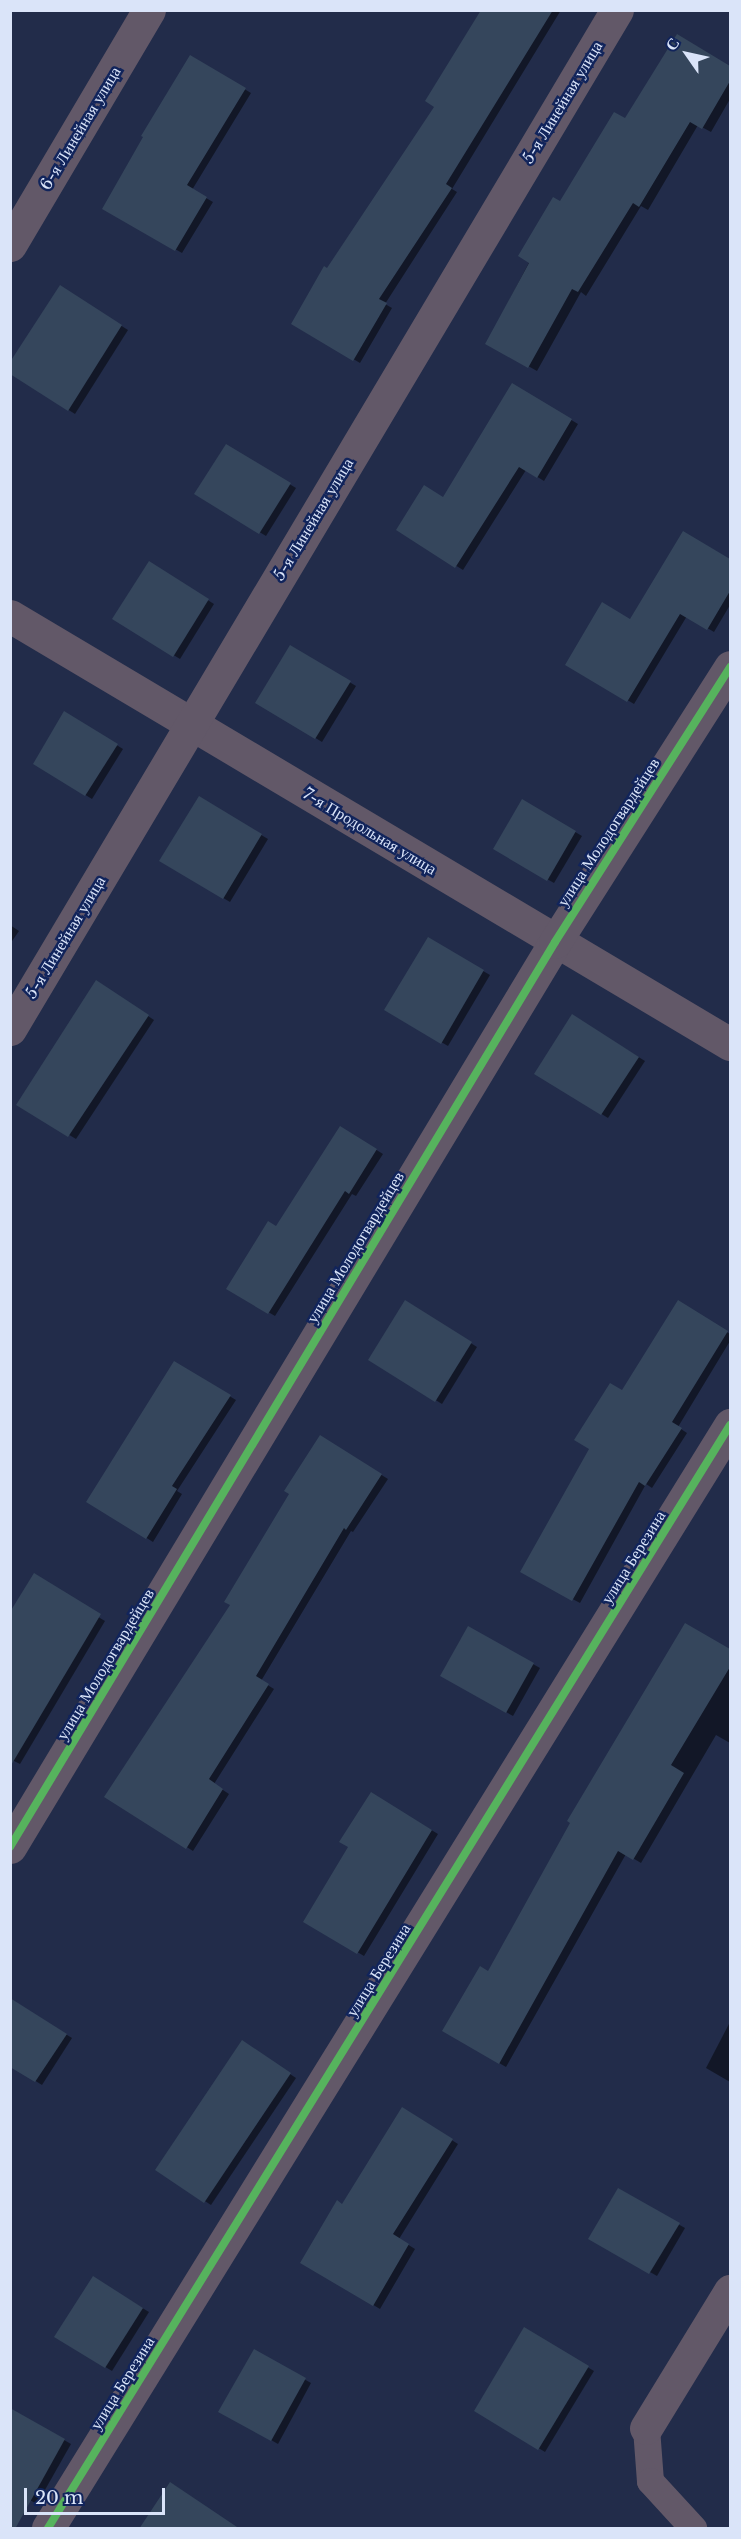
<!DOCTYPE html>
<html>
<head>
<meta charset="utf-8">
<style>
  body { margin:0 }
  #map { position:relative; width:741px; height:2539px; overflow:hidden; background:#222c4a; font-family:"Libre Baskerville",serif }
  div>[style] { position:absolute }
  .shadow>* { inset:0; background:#0007 }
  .building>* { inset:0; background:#35465c }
  .service>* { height:27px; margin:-13.5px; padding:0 13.5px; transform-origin:13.5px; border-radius:13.5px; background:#625868 }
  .minor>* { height:33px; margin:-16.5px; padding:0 16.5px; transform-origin:16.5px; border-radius:16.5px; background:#625868 }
  .cycleway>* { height:8px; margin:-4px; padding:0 4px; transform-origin:4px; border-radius:4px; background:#56b35d }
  span { translate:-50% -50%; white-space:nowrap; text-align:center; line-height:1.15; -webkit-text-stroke:5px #11245b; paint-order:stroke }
  .street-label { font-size:16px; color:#dae4f9 }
  .frame { position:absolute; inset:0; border:12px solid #dae4f9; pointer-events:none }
  .north { position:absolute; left:657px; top:24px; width:60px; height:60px; -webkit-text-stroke:4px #11245b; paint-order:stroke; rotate:304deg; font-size:16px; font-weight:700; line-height:24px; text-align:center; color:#dae4f9 }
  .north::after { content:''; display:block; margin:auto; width:21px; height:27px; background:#dae4f9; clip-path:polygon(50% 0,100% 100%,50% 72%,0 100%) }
  .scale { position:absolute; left:24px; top:2488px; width:141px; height:27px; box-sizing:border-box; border:3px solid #dae4f9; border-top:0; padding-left:8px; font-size:18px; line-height:21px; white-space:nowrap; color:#dae4f9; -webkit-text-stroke:4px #11245b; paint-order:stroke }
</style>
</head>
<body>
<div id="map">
  <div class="shadow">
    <i style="clip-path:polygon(483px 10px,561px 10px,452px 189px,457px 192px,385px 304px,392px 308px,360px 363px,293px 323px,436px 106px)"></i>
    <i style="clip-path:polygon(677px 36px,730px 68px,730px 99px,711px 132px,698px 125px,648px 210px,641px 206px,586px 296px,581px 292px,537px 371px,487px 343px,560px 203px,626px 120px)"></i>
    <i style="clip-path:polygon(191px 57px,251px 93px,192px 190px,213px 202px,182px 253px,105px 209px)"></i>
    <i style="clip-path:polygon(66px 291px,128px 330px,75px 414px,10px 373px)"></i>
    <i style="clip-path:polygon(513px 385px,578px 424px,544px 481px,526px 470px,463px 570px,398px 530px,443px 499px)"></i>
    <i style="clip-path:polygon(226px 446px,296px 488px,266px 536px,196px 494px)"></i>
    <i style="clip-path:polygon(683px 533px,730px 561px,730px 605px,714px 632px,687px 616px,634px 704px,567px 664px,631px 621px)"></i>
    <i style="clip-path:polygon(149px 563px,214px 604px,180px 659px,115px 619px)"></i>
    <i style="clip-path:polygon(291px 647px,356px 686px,322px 742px,257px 702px)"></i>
    <i style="clip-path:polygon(65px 713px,123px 749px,92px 799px,35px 764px)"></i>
    <i style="clip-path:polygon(199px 798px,268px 839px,230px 902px,161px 861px)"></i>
    <i style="clip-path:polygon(523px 801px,582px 836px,554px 883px,495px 849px)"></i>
    <i style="clip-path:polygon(10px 925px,19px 931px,10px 944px)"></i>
    <i style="clip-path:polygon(428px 939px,490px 975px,448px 1046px,386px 1010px)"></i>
    <i style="clip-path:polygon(103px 986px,154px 1020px,76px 1139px,18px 1104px)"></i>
    <i style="clip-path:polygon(572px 1016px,645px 1061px,608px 1118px,536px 1073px)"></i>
    <i style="clip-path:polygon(341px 1128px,383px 1154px,356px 1196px,352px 1194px,275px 1316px,228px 1288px,277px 1228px)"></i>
    <i style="clip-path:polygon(406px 1302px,477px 1347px,442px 1404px,370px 1359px)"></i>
    <i style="clip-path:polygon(679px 1302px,730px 1334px,730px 1341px,678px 1427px,687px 1433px,652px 1488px,646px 1484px,580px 1603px,522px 1572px,623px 1392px)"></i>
    <i style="clip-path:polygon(174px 1363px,236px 1400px,177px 1491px,182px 1494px,153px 1542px,88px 1501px)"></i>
    <i style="clip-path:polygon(320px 1437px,388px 1479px,353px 1532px,351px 1531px,261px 1681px,274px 1689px,214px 1784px,229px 1794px,193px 1851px,106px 1796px,232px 1604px)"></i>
    <i style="clip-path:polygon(33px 1578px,105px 1621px,20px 1764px,10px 1759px)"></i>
    <i style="clip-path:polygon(685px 1625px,730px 1650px,730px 1743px,716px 1735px,641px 1863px,626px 1854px,506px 2067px,444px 2031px,489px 1973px)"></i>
    <i style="clip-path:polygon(469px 1628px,540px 1668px,513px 1716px,442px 1676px)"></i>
    <i style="clip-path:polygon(372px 1794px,438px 1834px,364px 1956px,305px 1921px,350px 1847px)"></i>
    <i style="clip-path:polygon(10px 2000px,72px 2038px,42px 2085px,10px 2065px)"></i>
    <i style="clip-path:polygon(730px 2022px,730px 2082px,706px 2068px)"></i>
    <i style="clip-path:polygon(248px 2046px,296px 2078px,211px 2205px,157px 2170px)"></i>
    <i style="clip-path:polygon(402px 2109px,458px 2144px,399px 2239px,415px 2249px,380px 2309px,302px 2262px,343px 2206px)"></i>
    <i style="clip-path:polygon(618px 2190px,685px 2228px,657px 2276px,590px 2238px)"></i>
    <i style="clip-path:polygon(93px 2278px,149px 2312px,112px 2371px,56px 2337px)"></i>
    <i style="clip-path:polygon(524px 2329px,594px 2371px,545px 2452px,476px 2410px)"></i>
    <i style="clip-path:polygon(254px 2351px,311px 2383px,278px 2444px,220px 2411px)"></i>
    <i style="clip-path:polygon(14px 2411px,71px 2444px,37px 2504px,19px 2494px)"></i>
  </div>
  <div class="building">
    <i style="clip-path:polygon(481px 10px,553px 10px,446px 184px,452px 188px,379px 299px,387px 303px,353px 361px,291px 324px,324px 266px,327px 268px,434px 107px,425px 101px)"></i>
    <i style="clip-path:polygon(677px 34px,730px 66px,730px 81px,702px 129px,690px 122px,639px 207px,633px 203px,578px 292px,572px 289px,528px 368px,485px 344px,529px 263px,518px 256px,553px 197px,560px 201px,614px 112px,625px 118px)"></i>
    <i style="clip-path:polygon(190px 55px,246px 88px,187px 185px,207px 197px,175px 251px,102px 209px,143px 137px,141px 136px)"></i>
    <i style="clip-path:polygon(60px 285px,122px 325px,68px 411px,10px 374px,10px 362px)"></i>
    <i style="clip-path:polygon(512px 383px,572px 419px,537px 478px,519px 467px,455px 568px,396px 530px,424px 485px,443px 497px)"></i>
    <i style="clip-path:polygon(226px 444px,291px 483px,259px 534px,194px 494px)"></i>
    <i style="clip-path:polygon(683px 531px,730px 559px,730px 591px,707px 630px,680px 614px,627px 702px,565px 665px,602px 602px,630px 619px)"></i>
    <i style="clip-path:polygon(149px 561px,209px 599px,173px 657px,112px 619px)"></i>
    <i style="clip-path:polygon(290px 645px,351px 681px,315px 739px,255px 703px)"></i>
    <i style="clip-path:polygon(64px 711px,118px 744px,85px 796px,33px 764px)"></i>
    <i style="clip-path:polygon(199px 796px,262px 834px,223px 899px,159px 861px)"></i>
    <i style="clip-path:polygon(522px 799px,576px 831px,547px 881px,493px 849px)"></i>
    <i style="clip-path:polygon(428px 937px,484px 970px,441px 1044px,384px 1010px)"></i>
    <i style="clip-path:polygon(96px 980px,149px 1015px,68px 1137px,16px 1105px)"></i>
    <i style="clip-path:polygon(572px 1014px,639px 1057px,601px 1115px,534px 1074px)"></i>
    <i style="clip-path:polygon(340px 1126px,377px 1149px,349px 1194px,345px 1191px,268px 1314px,226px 1289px,268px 1221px,276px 1226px)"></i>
    <i style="clip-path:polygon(405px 1300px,472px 1342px,435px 1402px,368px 1360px)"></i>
    <i style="clip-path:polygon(678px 1300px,728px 1331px,672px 1422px,682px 1428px,645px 1486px,639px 1482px,572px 1601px,520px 1572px,589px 1449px,574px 1440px,610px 1383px,622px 1390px)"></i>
    <i style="clip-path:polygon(174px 1361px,231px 1395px,172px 1486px,177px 1489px,146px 1539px,86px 1502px)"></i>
    <i style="clip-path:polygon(320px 1435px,382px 1474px,346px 1530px,344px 1528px,256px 1676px,269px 1684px,209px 1779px,223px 1789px,186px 1849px,104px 1797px,230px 1605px,224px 1602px,289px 1494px,284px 1491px)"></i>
    <i style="clip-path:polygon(34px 1573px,101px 1614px,10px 1767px,10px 1612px)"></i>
    <i style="clip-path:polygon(685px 1623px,730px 1649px,730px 1667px,671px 1765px,684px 1773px,633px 1860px,618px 1851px,499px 2064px,442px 2031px,480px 1966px,488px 1971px,570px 1823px,567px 1821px)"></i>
    <i style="clip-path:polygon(468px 1626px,534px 1663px,506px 1713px,440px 1676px)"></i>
    <i style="clip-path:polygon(371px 1792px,432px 1830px,357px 1954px,303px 1922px,348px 1847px,339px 1842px)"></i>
    <i style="clip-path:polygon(10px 1998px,67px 2034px,35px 2082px,10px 2067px)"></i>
    <i style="clip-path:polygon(242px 2040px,291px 2073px,204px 2203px,155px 2170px)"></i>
    <i style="clip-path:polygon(402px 2107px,453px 2139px,393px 2234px,409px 2244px,373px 2306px,300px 2263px,337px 2200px,342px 2204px)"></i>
    <i style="clip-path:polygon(618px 2188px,680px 2223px,649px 2274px,588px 2239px)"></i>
    <i style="clip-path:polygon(93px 2276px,143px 2308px,105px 2368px,54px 2337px)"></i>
    <i style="clip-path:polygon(524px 2327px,589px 2366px,538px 2450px,474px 2411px)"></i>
    <i style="clip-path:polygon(254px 2349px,306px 2378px,271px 2441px,218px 2412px)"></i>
    <i style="clip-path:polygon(10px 2408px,65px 2439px,15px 2529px,10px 2529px)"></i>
    <i style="clip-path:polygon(170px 2482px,240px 2529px,139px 2529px)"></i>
  </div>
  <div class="service">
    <i style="left:646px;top:2428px;width:53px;rotate:85.7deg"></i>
    <i style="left:650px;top:2481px;width:64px;rotate:47.5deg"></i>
  </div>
  <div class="minor">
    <i style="left:10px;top:245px;width:273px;rotate:-59.4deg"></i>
    <i style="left:10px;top:616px;width:838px;rotate:30.73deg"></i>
    <i style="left:10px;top:1029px;width:1186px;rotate:-59.22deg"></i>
    <i style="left:10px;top:1847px;width:1056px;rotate:-58.94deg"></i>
    <i style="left:555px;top:942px;width:326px;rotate:-57.5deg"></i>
    <i style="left:646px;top:2428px;width:161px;rotate:-58.5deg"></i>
    <i style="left:48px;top:2528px;width:1297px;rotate:-58.27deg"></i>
  </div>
  <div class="cycleway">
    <i style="left:10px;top:1847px;width:1056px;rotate:-58.94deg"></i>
    <i style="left:555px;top:942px;width:326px;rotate:-57.5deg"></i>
    <i style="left:48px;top:2528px;width:1297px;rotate:-58.27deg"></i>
  </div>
  <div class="street-label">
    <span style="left:562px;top:102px;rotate:-59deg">5-я Линейная улица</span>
    <span style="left:80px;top:128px;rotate:-59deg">6-я Линейная улица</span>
    <span style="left:313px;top:519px;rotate:-59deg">5-я Линейная улица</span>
    <span style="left:370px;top:831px;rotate:31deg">7-я Продольная улица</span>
    <span style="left:608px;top:832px;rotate:-57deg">улица Молодогвардейцев</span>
    <span style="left:65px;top:937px;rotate:-59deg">5-я Линейная улица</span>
    <span style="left:355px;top:1247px;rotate:-59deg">улица Молодогвардейцев</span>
    <span style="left:633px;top:1557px;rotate:-58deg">улица Березина</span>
    <span style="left:105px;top:1664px;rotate:-59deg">улица Молодогвардейцев</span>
    <span style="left:378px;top:1970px;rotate:-58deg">улица Березина</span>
    <span style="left:122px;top:2383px;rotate:-58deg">улица Березина</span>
  </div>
  <div class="frame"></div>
  <div class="north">С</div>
  <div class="scale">20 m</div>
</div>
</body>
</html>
